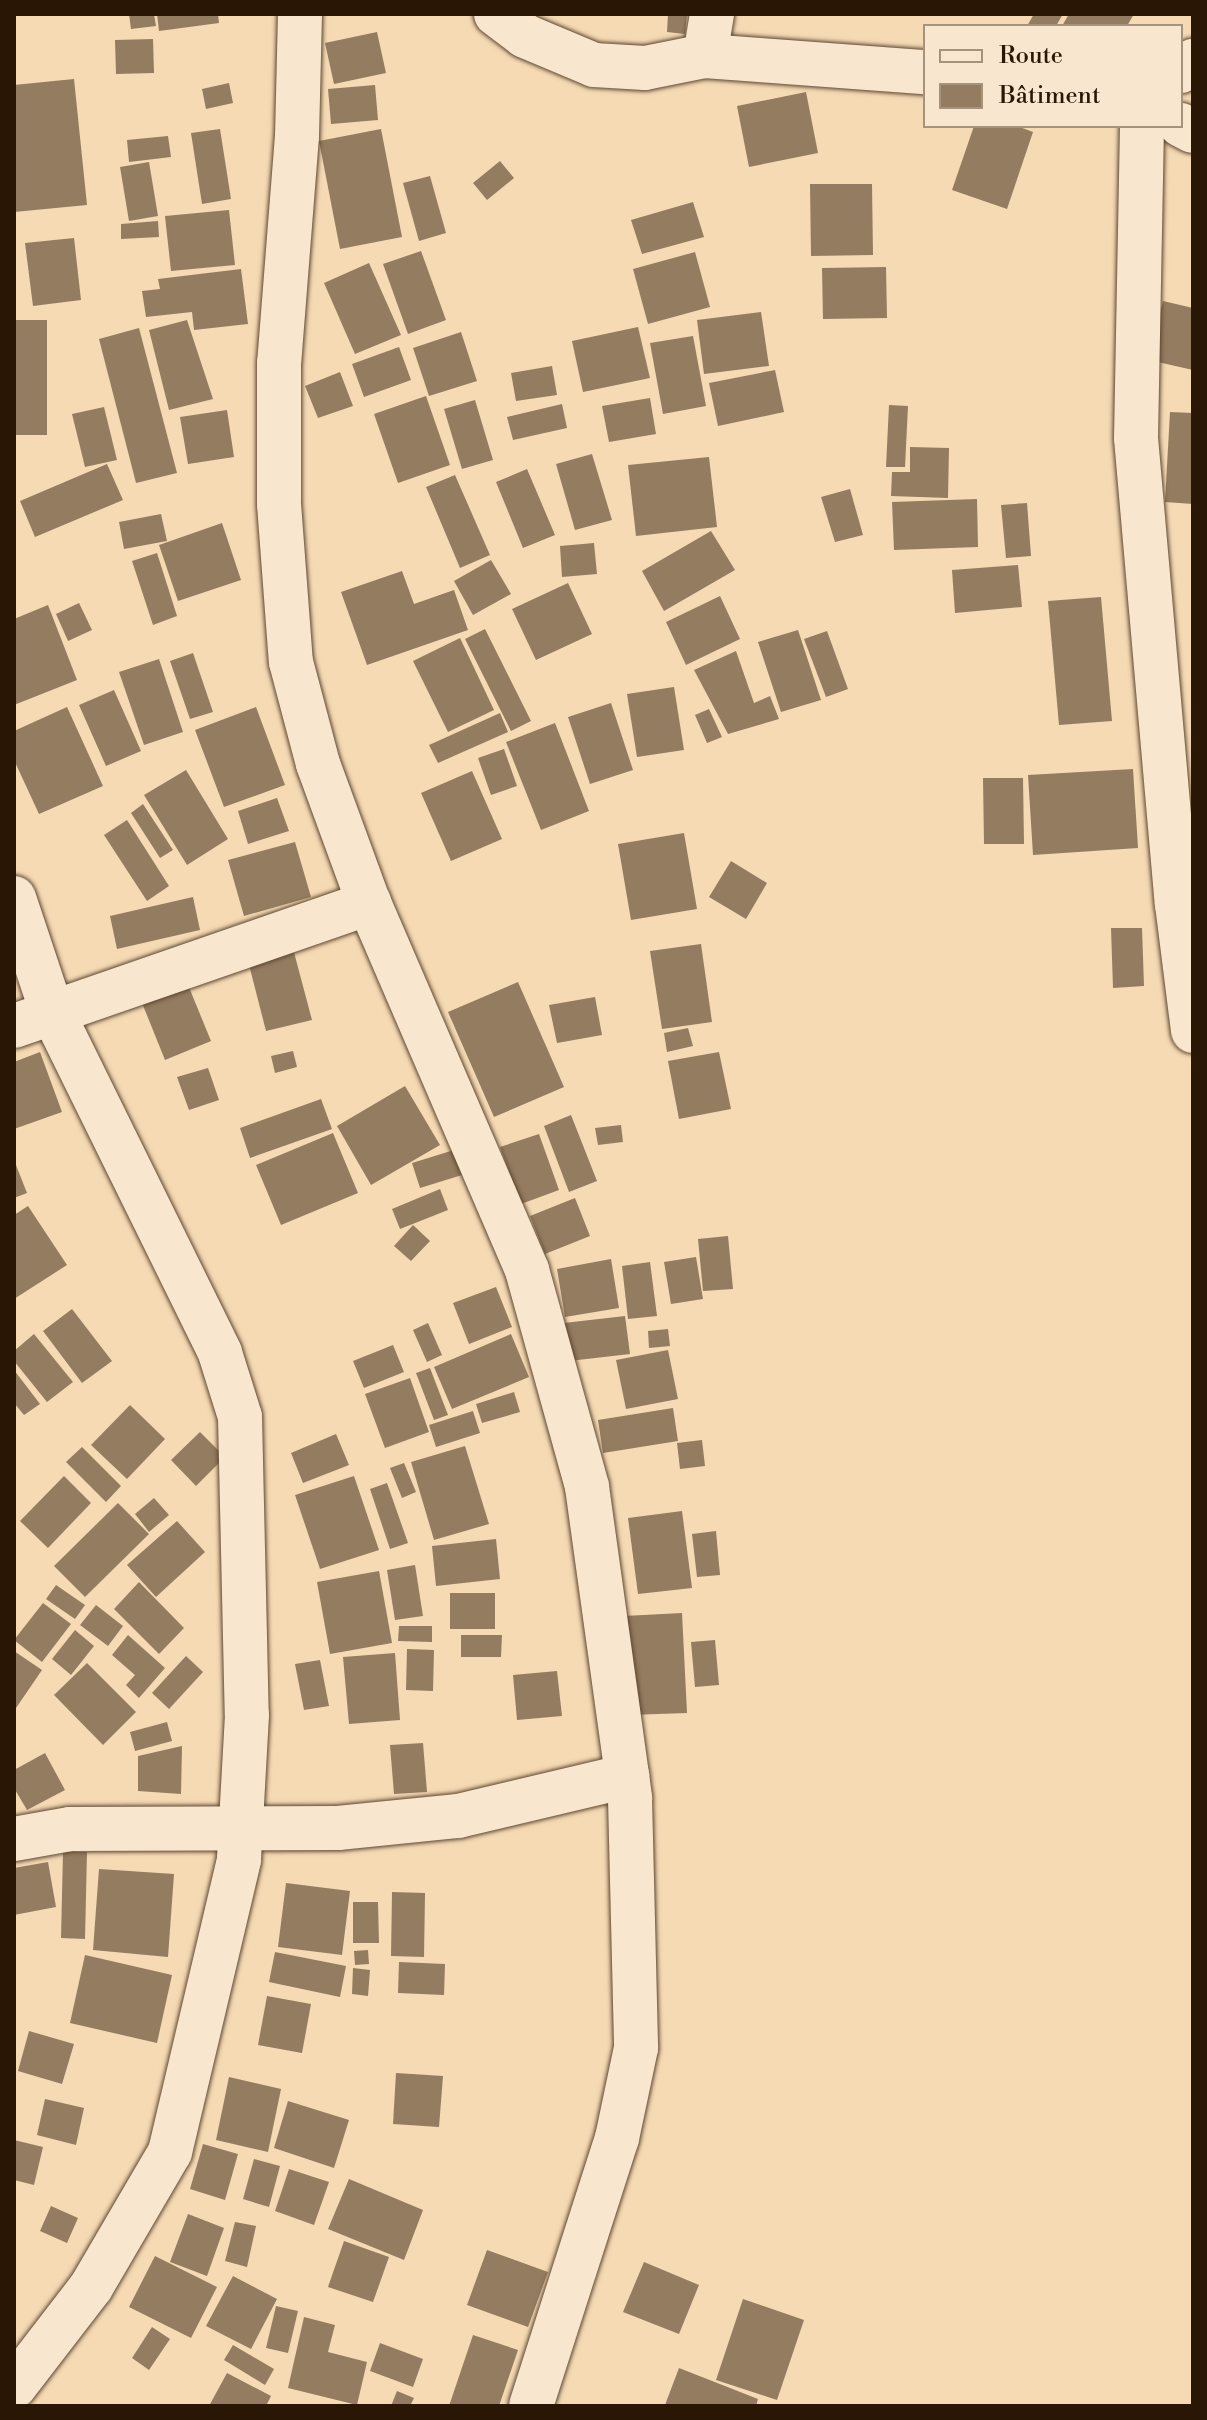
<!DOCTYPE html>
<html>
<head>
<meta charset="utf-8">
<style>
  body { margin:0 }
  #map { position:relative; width:1207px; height:2420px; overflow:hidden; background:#f5dab4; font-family:"Libre Bodoni",serif }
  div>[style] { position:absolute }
  .building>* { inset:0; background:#947c60 }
  .roads { filter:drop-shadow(0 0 2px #5d4731) drop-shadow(0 0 2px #5d4731) }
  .street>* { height:44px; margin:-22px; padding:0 22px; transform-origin:22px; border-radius:22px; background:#f8e7ce }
  .secondary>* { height:44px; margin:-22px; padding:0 22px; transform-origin:22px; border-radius:22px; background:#f8e7ce }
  span { translate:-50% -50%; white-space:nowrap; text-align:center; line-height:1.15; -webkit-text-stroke:6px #f8e7ce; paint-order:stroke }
  .frame { position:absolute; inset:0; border:16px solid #2a1605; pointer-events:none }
  .legend { position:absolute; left:923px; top:24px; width:260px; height:104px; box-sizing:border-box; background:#f8e7ce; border:2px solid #a6937e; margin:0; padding:10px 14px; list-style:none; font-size:24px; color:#2a1605 }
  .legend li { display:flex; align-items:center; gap:16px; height:40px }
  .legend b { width:40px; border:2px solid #a6937e }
</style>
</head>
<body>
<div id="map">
  <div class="building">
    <i style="clip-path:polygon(129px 14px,154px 14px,156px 26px,131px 29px)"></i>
    <i style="clip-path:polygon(157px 14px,218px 14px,219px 23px,159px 31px)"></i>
    <i style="clip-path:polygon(668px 14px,687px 14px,685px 34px,667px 32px)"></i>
    <i style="clip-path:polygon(1034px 14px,1063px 14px,1056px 26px,1027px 26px)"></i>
    <i style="clip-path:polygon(1069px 14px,1134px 14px,1127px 26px,1062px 26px)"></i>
    <i style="clip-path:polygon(377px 32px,386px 73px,334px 84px,325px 43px)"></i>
    <i style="clip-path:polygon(153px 39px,154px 73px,116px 74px,115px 40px)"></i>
    <i style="clip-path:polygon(74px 79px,87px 205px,14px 212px,14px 85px)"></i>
    <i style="clip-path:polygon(229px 83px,233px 103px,206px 109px,202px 89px)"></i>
    <i style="clip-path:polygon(375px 85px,378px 120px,331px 124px,328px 89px)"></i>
    <i style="clip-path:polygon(806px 92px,818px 153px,749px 167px,737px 106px)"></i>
    <i style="clip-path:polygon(974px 126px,1017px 126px,1033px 132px,1007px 209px,952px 190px)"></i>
    <i style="clip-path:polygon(220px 129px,231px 199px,202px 204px,191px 133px)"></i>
    <i style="clip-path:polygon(381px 129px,402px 237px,340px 249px,319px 141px)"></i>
    <i style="clip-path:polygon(168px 136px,171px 157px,129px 162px,127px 140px)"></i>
    <i style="clip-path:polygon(500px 161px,514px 178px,487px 200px,473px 183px)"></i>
    <i style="clip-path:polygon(149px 162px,158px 216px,129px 221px,120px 167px)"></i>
    <i style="clip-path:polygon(430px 176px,446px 233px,419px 241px,403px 183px)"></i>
    <i style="clip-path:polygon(810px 184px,872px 184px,873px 255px,811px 256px)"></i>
    <i style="clip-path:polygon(693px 202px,704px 237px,642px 254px,631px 220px)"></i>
    <i style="clip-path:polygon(229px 210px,235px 265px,171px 271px,165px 216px)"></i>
    <i style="clip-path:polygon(158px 221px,159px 237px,121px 239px,121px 224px)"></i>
    <i style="clip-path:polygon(74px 238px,81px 300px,33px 306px,25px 243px)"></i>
    <i style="clip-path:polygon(421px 251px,446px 320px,408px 334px,383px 264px)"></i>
    <i style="clip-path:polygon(695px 252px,710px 307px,648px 324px,633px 269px)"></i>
    <i style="clip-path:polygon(369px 263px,401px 335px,355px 354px,324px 283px)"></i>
    <i style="clip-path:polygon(886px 267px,887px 318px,823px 319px,822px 268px)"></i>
    <i style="clip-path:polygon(241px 269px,248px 324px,194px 330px,192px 312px,146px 317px,142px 291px,160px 289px,158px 279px)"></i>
    <i style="clip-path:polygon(1163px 301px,1193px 308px,1193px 370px,1149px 360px)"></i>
    <i style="clip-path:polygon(761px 312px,769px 366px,704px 374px,697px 320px)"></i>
    <i style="clip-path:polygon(14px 320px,47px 320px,47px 435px,14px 435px)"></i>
    <i style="clip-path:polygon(187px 320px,213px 399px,169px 410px,149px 330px)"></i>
    <i style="clip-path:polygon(638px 327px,650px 378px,583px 392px,572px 341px)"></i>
    <i style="clip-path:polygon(139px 328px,177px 473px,136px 483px,99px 339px)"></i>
    <i style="clip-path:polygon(461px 332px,477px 381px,429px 396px,413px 348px)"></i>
    <i style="clip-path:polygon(693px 336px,706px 406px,663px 414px,650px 343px)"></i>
    <i style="clip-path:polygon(399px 347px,411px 380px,364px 397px,352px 364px)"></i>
    <i style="clip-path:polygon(552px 366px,557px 395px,516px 401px,511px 373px)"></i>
    <i style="clip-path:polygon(775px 370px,784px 412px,718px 426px,709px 383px)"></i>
    <i style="clip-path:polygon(340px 372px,353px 406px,318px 418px,305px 386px)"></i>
    <i style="clip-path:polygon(426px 396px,450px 465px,398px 483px,374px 414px)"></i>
    <i style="clip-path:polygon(650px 398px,656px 434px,609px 442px,602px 406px)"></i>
    <i style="clip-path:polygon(475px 400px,493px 460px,462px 469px,444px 409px)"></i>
    <i style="clip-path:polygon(562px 404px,567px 428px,513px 440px,507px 417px)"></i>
    <i style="clip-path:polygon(889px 405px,908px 406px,905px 467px,886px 467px)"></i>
    <i style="clip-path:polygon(104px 407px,117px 460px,85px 467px,72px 414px)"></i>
    <i style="clip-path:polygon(227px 410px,234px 457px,188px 464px,180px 417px)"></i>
    <i style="clip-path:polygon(1170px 412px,1193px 413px,1193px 504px,1165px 502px)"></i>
    <i style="clip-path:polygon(910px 447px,949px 448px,948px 498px,891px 496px,892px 472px,910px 472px)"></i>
    <i style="clip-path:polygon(592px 454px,612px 520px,575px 530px,556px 464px)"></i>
    <i style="clip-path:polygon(709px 457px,717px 527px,636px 536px,628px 465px)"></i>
    <i style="clip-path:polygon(107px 464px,123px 500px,35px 537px,20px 501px)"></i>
    <i style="clip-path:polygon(527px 469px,555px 535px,523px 548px,496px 482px)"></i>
    <i style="clip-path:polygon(455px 475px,490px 555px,460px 568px,426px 487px)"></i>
    <i style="clip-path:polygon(850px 489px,863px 535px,835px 542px,821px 497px)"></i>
    <i style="clip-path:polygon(977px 499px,978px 547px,894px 550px,892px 502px)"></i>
    <i style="clip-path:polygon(1027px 503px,1031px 556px,1006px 558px,1001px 505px)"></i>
    <i style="clip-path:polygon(161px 514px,167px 541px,124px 549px,119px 522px)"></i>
    <i style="clip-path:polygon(222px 523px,241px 580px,178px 601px,159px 545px)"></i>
    <i style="clip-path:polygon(711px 531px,735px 570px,664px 611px,642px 571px)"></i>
    <i style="clip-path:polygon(594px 543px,597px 574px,562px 577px,560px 546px)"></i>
    <i style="clip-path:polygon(157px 553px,177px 616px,153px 625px,132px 561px)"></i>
    <i style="clip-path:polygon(491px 560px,511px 594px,473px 615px,454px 581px)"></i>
    <i style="clip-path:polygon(1018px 565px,1022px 607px,955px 613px,952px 570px)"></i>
    <i style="clip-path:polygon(402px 571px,414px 604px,454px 590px,468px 630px,367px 665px,341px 592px)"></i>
    <i style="clip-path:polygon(568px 583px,592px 634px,536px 660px,512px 609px)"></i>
    <i style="clip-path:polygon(720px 596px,740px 639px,686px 665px,666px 622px)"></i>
    <i style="clip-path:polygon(1101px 597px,1112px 721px,1059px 725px,1048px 601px)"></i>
    <i style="clip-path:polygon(79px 603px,92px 630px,68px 641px,56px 614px)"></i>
    <i style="clip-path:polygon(48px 605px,77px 680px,14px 705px,14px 619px)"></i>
    <i style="clip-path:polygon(485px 629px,531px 721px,511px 731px,465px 639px)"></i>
    <i style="clip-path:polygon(798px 630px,821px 700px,781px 712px,758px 642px)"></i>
    <i style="clip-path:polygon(827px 631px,848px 689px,826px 697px,804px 639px)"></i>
    <i style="clip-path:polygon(460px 638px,494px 710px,448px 732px,413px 661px)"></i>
    <i style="clip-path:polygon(736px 651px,754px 703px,770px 696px,779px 719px,728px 734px,694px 670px)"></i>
    <i style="clip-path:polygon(193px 653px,213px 712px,190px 719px,170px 661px)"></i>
    <i style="clip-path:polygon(159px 659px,183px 732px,144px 745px,119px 672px)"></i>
    <i style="clip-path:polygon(674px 687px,684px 750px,637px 757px,627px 694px)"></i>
    <i style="clip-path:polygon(114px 690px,141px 751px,106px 766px,79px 705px)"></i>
    <i style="clip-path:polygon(611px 703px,633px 770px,590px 784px,568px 717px)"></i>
    <i style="clip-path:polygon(67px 707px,103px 786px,39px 814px,14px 760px,14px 731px)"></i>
    <i style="clip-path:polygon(256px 707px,285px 785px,224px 807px,195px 730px)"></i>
    <i style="clip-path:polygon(709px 709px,722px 737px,707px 743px,695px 715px)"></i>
    <i style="clip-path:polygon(500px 713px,508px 732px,438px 763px,429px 745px)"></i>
    <i style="clip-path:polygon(555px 723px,589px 811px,541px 830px,506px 742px)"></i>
    <i style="clip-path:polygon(504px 749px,517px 786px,491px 795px,478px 758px)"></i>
    <i style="clip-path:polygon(1133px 769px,1138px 848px,1033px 855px,1028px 775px)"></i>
    <i style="clip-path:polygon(186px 770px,228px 839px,187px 865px,144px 795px)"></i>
    <i style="clip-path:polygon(472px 771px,502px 839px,451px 861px,421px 793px)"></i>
    <i style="clip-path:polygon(983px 778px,1023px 778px,1024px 844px,984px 844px)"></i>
    <i style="clip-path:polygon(277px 798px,289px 831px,248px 844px,238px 811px)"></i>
    <i style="clip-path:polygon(143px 804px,173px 850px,160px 858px,131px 813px)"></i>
    <i style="clip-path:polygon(127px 820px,169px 886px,147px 901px,104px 835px)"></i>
    <i style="clip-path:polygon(684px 833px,697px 909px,631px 920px,618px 844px)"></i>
    <i style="clip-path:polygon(295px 842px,311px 897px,244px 916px,228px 860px)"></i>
    <i style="clip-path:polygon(731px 861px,767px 883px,746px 919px,709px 897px)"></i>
    <i style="clip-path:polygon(193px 897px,200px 930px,117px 949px,110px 916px)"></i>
    <i style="clip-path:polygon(1111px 928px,1142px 928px,1144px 986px,1113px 988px)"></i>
    <i style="clip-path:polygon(291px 941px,312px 1020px,266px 1031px,246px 953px)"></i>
    <i style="clip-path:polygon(701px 944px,712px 1022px,662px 1029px,650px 951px)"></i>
    <i style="clip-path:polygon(184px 975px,211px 1041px,165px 1060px,138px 993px)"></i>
    <i style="clip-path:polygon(518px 982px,564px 1087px,494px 1117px,448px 1012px)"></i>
    <i style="clip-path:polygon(595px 997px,602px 1035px,557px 1043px,549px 1005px)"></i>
    <i style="clip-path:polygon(688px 1028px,693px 1046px,667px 1052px,664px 1033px)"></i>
    <i style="clip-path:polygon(293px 1051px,297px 1067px,275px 1073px,271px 1056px)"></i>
    <i style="clip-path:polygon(40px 1052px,62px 1112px,14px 1129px,14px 1062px)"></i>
    <i style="clip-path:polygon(719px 1052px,731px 1109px,679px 1119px,668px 1061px)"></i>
    <i style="clip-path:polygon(208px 1068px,219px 1100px,189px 1110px,177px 1077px)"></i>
    <i style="clip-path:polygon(405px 1086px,440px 1145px,371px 1185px,337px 1126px)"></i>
    <i style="clip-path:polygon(321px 1099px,332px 1129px,250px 1158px,240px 1128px)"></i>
    <i style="clip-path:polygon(571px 1115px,597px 1181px,569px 1192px,544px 1126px)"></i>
    <i style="clip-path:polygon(621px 1125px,623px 1142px,598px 1145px,595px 1128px)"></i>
    <i style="clip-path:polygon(333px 1133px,358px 1193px,281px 1225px,256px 1165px)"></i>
    <i style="clip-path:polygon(539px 1134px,559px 1190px,521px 1204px,500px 1147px)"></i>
    <i style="clip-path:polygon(454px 1150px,462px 1175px,420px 1188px,412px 1163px)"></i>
    <i style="clip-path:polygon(14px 1160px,27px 1193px,14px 1198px)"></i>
    <i style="clip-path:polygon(440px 1189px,448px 1210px,400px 1229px,392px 1209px)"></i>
    <i style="clip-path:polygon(575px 1198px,590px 1236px,545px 1254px,530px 1216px)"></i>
    <i style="clip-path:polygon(28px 1206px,67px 1265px,14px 1299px,14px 1215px)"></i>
    <i style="clip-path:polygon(413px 1225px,430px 1241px,411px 1261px,394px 1246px)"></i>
    <i style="clip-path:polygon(728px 1236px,733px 1289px,703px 1291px,698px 1239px)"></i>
    <i style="clip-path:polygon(696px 1257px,703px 1299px,671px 1304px,664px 1262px)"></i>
    <i style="clip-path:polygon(611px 1259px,619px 1308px,565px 1317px,557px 1269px)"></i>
    <i style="clip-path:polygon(650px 1262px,657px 1316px,628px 1319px,622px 1266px)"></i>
    <i style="clip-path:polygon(496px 1287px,512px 1327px,469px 1344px,453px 1303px)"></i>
    <i style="clip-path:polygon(72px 1309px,112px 1361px,82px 1383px,43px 1331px)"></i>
    <i style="clip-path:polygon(625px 1316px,630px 1354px,569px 1361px,564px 1323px)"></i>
    <i style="clip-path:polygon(428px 1323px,442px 1355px,427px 1362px,413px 1330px)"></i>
    <i style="clip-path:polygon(668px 1329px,670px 1346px,649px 1348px,648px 1331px)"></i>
    <i style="clip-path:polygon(34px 1334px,73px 1382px,47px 1402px,14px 1361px,14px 1351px)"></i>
    <i style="clip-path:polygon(511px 1334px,529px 1377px,452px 1409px,434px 1367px)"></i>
    <i style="clip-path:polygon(393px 1345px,404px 1372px,364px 1388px,353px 1361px)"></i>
    <i style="clip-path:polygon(668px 1350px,678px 1399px,626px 1409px,616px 1360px)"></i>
    <i style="clip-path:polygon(430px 1368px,448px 1415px,434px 1420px,416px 1373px)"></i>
    <i style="clip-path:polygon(14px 1370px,40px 1404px,24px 1415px,14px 1403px)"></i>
    <i style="clip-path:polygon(410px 1378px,429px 1432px,385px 1448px,365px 1394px)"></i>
    <i style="clip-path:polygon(514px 1392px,520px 1412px,482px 1423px,476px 1404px)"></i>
    <i style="clip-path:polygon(130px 1405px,165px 1439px,127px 1479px,91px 1445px)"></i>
    <i style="clip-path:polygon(673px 1408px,678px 1441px,603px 1453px,598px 1420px)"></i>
    <i style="clip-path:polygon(473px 1411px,480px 1433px,436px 1447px,429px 1425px)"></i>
    <i style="clip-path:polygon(200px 1432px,225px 1457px,196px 1486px,171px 1460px)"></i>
    <i style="clip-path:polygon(336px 1434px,349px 1465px,303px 1483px,291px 1453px)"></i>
    <i style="clip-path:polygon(702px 1440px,705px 1466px,680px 1469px,677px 1443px)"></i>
    <i style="clip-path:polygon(465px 1446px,489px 1524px,434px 1540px,411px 1462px)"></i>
    <i style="clip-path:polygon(82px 1447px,121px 1486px,106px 1502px,66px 1462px)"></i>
    <i style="clip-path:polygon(404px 1463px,416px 1492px,402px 1498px,390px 1468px)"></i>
    <i style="clip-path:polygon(64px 1476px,91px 1503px,48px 1548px,20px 1521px)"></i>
    <i style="clip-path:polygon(354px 1476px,379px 1550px,320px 1569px,295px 1495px)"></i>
    <i style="clip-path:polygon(387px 1483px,408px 1543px,390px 1549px,370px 1489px)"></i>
    <i style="clip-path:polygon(154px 1498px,169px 1515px,149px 1532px,135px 1514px)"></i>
    <i style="clip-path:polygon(118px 1503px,149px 1534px,85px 1597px,54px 1566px)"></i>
    <i style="clip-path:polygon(682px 1511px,692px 1588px,638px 1594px,628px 1518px)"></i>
    <i style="clip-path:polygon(177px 1521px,205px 1552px,156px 1597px,127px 1565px)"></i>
    <i style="clip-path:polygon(716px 1531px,720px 1575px,697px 1577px,692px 1534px)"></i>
    <i style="clip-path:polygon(496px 1539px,500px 1579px,436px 1586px,432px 1546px)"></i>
    <i style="clip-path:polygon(415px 1565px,423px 1616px,395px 1620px,387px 1570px)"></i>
    <i style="clip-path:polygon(379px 1571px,392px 1643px,330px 1654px,317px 1582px)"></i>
    <i style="clip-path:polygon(139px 1582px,184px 1628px,159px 1654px,114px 1609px)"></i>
    <i style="clip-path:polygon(56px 1585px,85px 1605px,75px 1619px,46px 1599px)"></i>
    <i style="clip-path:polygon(450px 1593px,495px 1593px,495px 1629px,450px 1629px)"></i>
    <i style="clip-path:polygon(43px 1603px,71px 1624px,42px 1662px,14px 1640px)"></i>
    <i style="clip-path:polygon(96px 1605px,123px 1626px,108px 1646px,80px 1625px)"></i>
    <i style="clip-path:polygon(682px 1613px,687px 1713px,629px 1715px,624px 1616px)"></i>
    <i style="clip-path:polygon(399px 1626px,432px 1626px,432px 1642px,398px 1641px)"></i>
    <i style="clip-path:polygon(75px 1630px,94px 1646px,71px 1675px,52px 1659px)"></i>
    <i style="clip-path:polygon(128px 1635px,165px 1668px,139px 1698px,126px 1685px,135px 1675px,112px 1655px)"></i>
    <i style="clip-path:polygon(461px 1635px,502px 1635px,501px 1657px,461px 1657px)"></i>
    <i style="clip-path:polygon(715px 1640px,719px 1685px,695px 1687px,691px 1642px)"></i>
    <i style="clip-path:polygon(407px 1649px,434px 1650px,433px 1691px,406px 1690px)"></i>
    <i style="clip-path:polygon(14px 1651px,42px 1670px,14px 1711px)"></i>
    <i style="clip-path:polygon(395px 1653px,400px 1720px,349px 1724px,343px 1657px)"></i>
    <i style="clip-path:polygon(186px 1656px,203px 1672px,169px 1709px,152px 1693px)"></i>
    <i style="clip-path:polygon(320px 1660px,329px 1706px,304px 1710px,295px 1664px)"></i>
    <i style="clip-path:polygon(87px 1663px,136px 1712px,103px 1745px,54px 1695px)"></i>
    <i style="clip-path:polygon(557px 1671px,562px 1716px,517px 1720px,513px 1675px)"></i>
    <i style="clip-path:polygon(167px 1722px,172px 1741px,135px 1751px,130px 1732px)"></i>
    <i style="clip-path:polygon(423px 1743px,427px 1792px,394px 1794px,390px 1745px)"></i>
    <i style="clip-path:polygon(182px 1746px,181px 1794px,138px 1791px,138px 1756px)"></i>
    <i style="clip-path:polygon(45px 1753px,65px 1790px,27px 1810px,14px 1788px,14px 1770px)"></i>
    <i style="clip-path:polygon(63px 1852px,87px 1852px,85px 1939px,61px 1938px)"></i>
    <i style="clip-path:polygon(48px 1862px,56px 1907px,14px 1915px,14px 1868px)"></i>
    <i style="clip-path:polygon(99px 1869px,174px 1874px,168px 1957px,93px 1950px)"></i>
    <i style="clip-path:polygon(286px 1883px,350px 1891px,342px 1955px,278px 1947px)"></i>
    <i style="clip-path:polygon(392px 1892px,425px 1893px,424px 1957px,391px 1956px)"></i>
    <i style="clip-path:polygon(353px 1902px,378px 1902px,379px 1943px,353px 1943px)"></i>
    <i style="clip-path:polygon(368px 1950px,369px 1964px,355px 1965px,354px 1951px)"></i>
    <i style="clip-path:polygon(275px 1952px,346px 1966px,340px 1997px,269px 1982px)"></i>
    <i style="clip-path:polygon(85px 1955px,172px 1975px,157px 2043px,70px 2023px)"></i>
    <i style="clip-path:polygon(399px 1962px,445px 1964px,444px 1995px,398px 1993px)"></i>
    <i style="clip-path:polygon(353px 1968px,370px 1970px,368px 1996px,352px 1994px)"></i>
    <i style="clip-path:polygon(267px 1996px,311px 2004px,302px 2053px,258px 2045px)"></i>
    <i style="clip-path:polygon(29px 2031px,74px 2044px,62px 2084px,18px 2071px)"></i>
    <i style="clip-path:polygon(396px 2073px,443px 2076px,439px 2127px,393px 2124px)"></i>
    <i style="clip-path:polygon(229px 2077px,281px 2089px,268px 2152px,216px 2140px)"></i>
    <i style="clip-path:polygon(45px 2099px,84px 2108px,76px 2145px,37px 2135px)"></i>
    <i style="clip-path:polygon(288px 2101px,349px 2120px,334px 2168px,274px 2148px)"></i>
    <i style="clip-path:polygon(14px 2140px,43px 2147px,34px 2185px,14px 2180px)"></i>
    <i style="clip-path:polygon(203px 2144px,238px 2154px,225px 2200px,190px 2189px)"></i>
    <i style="clip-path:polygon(254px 2159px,280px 2166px,269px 2207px,243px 2199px)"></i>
    <i style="clip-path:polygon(289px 2169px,329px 2182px,314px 2225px,275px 2211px)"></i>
    <i style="clip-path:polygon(349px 2179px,423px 2210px,404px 2260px,328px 2229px)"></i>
    <i style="clip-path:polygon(51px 2206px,78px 2218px,67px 2243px,40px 2231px)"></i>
    <i style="clip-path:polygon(188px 2214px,224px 2228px,207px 2276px,170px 2262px)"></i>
    <i style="clip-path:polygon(235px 2222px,256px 2226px,247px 2267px,225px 2261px)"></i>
    <i style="clip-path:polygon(344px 2241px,389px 2257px,373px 2302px,328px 2287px)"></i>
    <i style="clip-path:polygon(487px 2250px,548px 2272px,528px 2327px,467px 2305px)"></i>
    <i style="clip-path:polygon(155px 2256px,217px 2287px,191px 2338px,129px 2307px)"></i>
    <i style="clip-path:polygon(644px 2262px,699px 2285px,679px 2334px,623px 2312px)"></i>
    <i style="clip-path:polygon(233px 2276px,277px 2299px,251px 2349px,206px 2326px)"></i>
    <i style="clip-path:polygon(743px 2299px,804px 2320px,777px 2400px,716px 2380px)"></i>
    <i style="clip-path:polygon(276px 2306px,298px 2311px,288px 2353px,266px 2348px)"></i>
    <i style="clip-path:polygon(304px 2317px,335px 2325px,328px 2352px,367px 2362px,357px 2405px,288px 2388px)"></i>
    <i style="clip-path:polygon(152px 2327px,170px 2339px,149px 2370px,132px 2358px)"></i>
    <i style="clip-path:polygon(473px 2335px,518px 2350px,499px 2406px,449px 2406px)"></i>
    <i style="clip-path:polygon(380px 2343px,423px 2359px,413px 2387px,370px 2371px)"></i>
    <i style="clip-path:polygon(233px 2345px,274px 2369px,265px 2385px,224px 2360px)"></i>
    <i style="clip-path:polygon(679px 2368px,758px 2399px,756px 2406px,665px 2405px)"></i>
    <i style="clip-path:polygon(227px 2373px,271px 2396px,266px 2406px,209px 2406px)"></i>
    <i style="clip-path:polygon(397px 2391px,414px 2398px,410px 2406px,391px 2406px)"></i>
  </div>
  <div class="roads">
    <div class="street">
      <i style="left:300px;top:14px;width:122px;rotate:91.4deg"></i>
      <i style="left:297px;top:136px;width:228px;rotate:94.5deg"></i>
      <i style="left:279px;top:363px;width:141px;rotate:90deg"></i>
      <i style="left:279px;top:504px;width:158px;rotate:85.7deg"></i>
      <i style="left:291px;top:662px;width:106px;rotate:75.2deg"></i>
      <i style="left:318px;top:764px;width:148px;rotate:69.9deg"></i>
      <i style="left:369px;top:903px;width:400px;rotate:66.7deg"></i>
      <i style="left:527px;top:1270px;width:225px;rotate:74.5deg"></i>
      <i style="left:587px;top:1487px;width:314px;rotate:82.1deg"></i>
      <i style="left:630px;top:1798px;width:250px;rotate:88.6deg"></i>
      <i style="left:636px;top:2048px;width:92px;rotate:101.9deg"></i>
      <i style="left:617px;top:2138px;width:281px;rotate:107.8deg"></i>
      <i style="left:705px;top:56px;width:43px;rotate:-80.5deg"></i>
      <i style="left:1142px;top:126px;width:312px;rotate:91.1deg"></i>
      <i style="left:1136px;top:438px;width:468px;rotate:85deg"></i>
      <i style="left:1177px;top:904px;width:128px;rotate:82.8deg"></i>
      <i style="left:14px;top:898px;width:117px;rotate:71.6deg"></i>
      <i style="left:51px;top:1009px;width:383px;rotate:63.8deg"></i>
      <i style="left:220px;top:1353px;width:67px;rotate:72.6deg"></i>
      <i style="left:240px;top:1417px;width:298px;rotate:88.7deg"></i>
      <i style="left:247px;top:1715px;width:145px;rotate:93.2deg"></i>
      <i style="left:239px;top:1860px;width:300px;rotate:103.3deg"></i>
      <i style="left:170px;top:2152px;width:156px;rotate:120.3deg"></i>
      <i style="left:91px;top:2287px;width:126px;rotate:127.6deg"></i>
      <i style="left:14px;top:1026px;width:376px;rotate:-19.1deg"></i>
      <i style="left:14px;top:1839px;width:57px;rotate:-10.1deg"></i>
      <i style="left:70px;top:1829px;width:268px;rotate:-0.2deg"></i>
      <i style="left:338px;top:1828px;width:121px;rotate:-5.7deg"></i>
      <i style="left:458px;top:1816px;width:174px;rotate:-13.3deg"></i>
    </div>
    <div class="secondary">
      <i style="left:496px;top:14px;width:36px;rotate:37deg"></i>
      <i style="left:525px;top:36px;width:75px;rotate:22.8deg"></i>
      <i style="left:594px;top:65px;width:51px;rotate:3.4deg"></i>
      <i style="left:645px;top:68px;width:61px;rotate:-11.3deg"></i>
      <i style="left:705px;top:56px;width:221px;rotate:4.2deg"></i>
      <i style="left:1181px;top:71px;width:16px;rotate:-40deg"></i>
      <i style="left:1181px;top:125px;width:13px;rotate:27deg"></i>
    </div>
  </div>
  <div class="frame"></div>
  <ul class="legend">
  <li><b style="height:10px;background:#f8e7ce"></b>Route</li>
  <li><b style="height:22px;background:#947c60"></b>Bâtiment</li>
  </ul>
</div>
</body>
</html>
